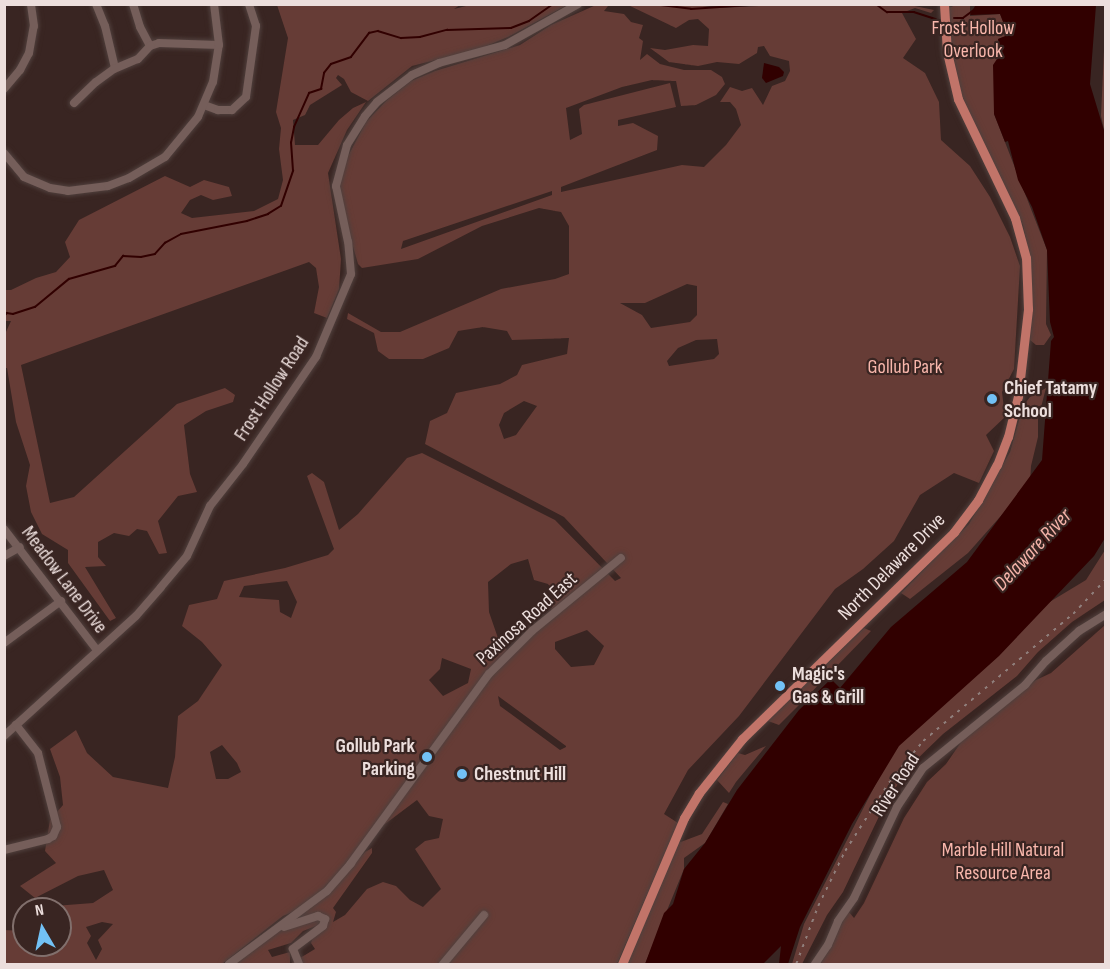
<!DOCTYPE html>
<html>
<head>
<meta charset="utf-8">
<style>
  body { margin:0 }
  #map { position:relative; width:1110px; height:969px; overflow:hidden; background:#392522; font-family:"Sofia Sans Condensed",sans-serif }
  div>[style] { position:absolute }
  .green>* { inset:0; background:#663c36 }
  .water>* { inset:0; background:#310000 }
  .stream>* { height:1.5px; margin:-0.75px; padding:0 0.75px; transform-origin:0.75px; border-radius:0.75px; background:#310000 }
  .roads { filter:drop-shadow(0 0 2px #50403d) drop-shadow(0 0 2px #50403d) }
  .minor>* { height:8px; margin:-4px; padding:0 4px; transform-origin:4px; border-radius:4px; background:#755e5a }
  .major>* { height:9px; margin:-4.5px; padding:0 4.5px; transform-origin:4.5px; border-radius:4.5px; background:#c17469 }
  .rail>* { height:1.5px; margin-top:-0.75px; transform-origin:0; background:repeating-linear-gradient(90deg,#907f7c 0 3px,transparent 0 9px) }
  .dots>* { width:16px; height:16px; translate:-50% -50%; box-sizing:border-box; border:3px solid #392522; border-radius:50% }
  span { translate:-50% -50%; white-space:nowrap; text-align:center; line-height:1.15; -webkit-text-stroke:4.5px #392522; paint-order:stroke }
  .park-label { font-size:20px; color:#f9b7ac }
  .poi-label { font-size:20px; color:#ecdedc; font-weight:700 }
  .left { translate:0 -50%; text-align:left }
  .right { translate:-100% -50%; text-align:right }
  .street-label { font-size:20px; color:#ecdedc }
  .water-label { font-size:21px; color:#f5b3a9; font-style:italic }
  .frame { position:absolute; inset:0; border:6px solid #ecdedc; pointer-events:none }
  .north { position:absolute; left:12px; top:897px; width:60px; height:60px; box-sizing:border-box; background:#392522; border:2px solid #816f6c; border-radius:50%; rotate:351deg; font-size:16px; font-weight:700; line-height:24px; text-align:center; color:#ecdedc }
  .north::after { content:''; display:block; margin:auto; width:21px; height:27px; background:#72c1f5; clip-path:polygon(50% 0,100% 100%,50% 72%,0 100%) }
</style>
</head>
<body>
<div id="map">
  <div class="green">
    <i style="clip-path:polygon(474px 4px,567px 5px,508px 37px,479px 49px,412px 66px,368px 101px,351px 92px,344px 79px,338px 75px,336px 78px,342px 85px,310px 105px,305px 115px,293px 120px,295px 145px,318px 145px,339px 120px,353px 108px,366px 102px,347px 130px,328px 173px,341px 259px,339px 289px,327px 318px,314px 313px,319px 287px,316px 268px,309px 262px,21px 365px,50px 503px,74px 497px,177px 404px,225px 388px,235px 395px,233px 402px,206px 411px,184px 425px,190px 474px,197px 492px,178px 496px,158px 521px,167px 553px,159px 554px,147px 531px,137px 529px,129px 536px,114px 533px,98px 542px,98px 557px,106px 566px,85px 567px,116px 618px,110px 621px,68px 563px,68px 550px,42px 534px,31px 512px,26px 486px,30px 465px,16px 422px,7px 368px,5px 368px,5px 334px,11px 321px,5px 321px,5px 290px,11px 290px,36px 278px,56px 272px,70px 257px,65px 242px,79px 220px,165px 176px,190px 187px,204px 180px,229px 187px,232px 196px,213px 200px,201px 195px,190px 200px,181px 213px,192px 218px,254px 211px,278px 199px,283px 180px,279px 149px,281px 128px,276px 112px,288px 38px,277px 5px,460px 5px,454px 9px)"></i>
    <i style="clip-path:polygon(evenodd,685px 4px,720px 8px,781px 5px,905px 4px,934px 10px,931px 13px,915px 8px,902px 13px,916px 39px,903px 58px,925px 73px,939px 102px,941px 140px,970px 166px,990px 197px,1010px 237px,1020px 266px,1014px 369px,1002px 392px,1005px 417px,986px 435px,994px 451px,979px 483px,954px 473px,920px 495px,894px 541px,863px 569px,835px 589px,739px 716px,688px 770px,664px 814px,678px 823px,617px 964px,452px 964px,443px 962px,440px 964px,233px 964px,351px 867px,365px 852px,372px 848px,372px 853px,333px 908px,336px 912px,333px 922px,345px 915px,367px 889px,383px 882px,396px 886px,410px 900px,423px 907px,441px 889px,415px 849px,425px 841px,439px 838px,443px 819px,429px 816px,417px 800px,381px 827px,321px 891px,297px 910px,283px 916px,222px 964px,5px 964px,4px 930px,24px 931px,24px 945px,60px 945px,60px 909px,50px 909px,54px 906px,93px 903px,113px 890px,104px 870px,78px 876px,35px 898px,20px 886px,56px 863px,45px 851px,50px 820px,63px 805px,60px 777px,50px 749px,76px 730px,87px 753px,113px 777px,168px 788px,175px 757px,178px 716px,198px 701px,222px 665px,202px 642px,182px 626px,189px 605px,217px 599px,224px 581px,285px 568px,328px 555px,334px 549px,307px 476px,312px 473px,324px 482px,339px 530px,358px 514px,407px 458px,422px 453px,555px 520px,615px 581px,621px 578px,564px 517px,425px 444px,430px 421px,447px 413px,456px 393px,500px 384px,517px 375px,522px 365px,567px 354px,569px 338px,512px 340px,507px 331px,483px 327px,458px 331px,449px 348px,423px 359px,389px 359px,378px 351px,374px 333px,347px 319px,348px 313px,381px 332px,400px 332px,501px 289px,555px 279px,569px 274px,569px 226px,561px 212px,539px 208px,482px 226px,418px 259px,362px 268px,358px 264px,345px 219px,340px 183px,347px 158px,366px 122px,387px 100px,411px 81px,435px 71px,520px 45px,551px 25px,596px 5px,685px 4px,628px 5px,676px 28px,689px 20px,698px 19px,709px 29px,708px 46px,693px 45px,665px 50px,650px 48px,669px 62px,698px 66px,717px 62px,739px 64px,757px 53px,758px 47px,764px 46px,770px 56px,789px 61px,790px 71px,785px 81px,772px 86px,763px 105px,752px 88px,742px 91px,730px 87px,720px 102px,730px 102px,736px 109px,741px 125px,726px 145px,704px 167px,682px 165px,561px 192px,561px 187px,657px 150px,658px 136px,633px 123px,618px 126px,618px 120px,676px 107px,670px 83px,584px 105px,579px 109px,582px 134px,570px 140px,566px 108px,622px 87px,652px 80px,676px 81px,681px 106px,696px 105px,716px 95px,725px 84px,722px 77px,711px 70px,684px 70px,660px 64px,647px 54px,640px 60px,643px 41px,639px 38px,643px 25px,631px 22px,624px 14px,604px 11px,608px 6px,628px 5px,685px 4px,552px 191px,552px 195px,401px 249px,403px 241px,552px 191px,685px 4px,687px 284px,697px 286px,697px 315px,690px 322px,651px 328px,642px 315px,620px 303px,645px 303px,687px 284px,685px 4px,717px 339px,719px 354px,714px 359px,669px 366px,667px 361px,678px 348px,696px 340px,717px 339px,685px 4px,524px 401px,537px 406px,516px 435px,504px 439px,499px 425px,504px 413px,524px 401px,685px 4px,528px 559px,534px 580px,548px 584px,555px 594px,551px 610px,552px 618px,511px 654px,499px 641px,489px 612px,488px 582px,511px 564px,528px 559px,685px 4px,287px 581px,297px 602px,291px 618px,280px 612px,279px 600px,239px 597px,244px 586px,287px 581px,685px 4px,587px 630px,604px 646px,594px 665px,571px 667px,555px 649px,555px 642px,587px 630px,685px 4px,442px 658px,471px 669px,468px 683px,443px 696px,429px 680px,440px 669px,442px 658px,685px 4px,498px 696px,566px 746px,566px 747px,560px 750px,500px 706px,498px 696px,685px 4px,222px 745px,237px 763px,241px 772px,228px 779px,216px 779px,210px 752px,222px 745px,685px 4px,102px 922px,113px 924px,98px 940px,102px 949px,96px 960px,87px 943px,91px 936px,86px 927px,102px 922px,685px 4px,316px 926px,311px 943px,315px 949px,290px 964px,290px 952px,272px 957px,268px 950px,291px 943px,303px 931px,316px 926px)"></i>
    <i style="clip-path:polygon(956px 5px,970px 5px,970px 16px,1000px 14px,1009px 35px,998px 39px,1001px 53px,994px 114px,1047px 250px,1046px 324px,1051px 335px,1044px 345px,1036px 345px,1030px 340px,1032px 268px,1023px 225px,1007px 191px,981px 147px,961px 92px,952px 49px,948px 8px)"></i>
    <i style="clip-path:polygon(1105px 28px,1106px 134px,1105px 134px,1101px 116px)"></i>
    <i style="clip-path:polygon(1046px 388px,1038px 419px,1038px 437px,1031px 466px,1030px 483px,968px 553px,910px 599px,901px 593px,969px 524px,1010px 452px,1023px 406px,1030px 397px)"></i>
    <i style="clip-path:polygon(1105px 550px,1105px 600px,1072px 622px,1038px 652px,1017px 676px,943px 734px,908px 768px,883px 808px,843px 892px,827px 915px,802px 964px,792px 964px,804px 924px,888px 760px,917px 721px,1033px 612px,1086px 580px)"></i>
    <i style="clip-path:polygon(1105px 625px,1105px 964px,820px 964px,832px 946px,843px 920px,849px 912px,854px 918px,864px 903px,904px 818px,927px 782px,946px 764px,966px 735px,1036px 680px,1051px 673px)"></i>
    <i style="clip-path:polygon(864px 628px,871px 631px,796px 708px,779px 725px,768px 721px)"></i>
    <i style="clip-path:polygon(766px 746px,736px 782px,729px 793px,717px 780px,738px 753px,745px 755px)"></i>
    <i style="clip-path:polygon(723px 802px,728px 804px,705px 843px,684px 858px,684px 869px,645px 964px,626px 964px,678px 843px,702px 834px)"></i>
  </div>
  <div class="water">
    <i style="clip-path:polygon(983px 4px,1096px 5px,1090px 84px,1106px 137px,1105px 538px,1094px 556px,999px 656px,899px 746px,852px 824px,800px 927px,788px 964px,779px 964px,781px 946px,763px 964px,645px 964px,664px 913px,673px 904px,684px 869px,705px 843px,737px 790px,799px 710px,831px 679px,840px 688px,891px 627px,967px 562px,1042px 460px,1051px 341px,1054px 337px,1050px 322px,1047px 250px,1032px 207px,1018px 180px,1008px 141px,1005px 142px,994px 114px,993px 65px,1001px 53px,998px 39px,1008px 35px,1000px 14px,970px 15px,975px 6px)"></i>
    <i style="clip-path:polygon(764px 63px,779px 67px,784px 72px,783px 76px,766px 83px,762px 78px)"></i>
  </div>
  <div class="stream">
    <i style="left:653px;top:4px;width:38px;rotate:7deg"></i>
    <i style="left:691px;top:9px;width:72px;rotate:-4deg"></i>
    <i style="left:876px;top:4px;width:14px;rotate:36deg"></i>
    <i style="left:887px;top:12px;width:27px"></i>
    <i style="left:914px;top:12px;width:23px;rotate:18deg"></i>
    <i style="left:954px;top:18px;width:9px"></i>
    <i style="left:963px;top:18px;width:14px;rotate:-36deg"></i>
    <i style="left:4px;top:316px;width:4px;rotate:-45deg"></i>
    <i style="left:7px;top:313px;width:6px;rotate:9deg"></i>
    <i style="left:13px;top:314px;width:23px;rotate:-18deg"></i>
    <i style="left:35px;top:307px;width:44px;rotate:-39.5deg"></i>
    <i style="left:69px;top:279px;width:48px;rotate:-15.8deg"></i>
    <i style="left:115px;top:266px;width:13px;rotate:-51deg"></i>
    <i style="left:123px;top:256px;width:18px;rotate:3deg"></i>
    <i style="left:141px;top:257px;width:14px;rotate:-12deg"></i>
    <i style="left:155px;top:254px;width:15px;rotate:-48deg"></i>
    <i style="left:165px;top:243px;width:18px;rotate:-29deg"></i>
    <i style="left:181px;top:234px;width:67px;rotate:-11.1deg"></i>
    <i style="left:247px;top:221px;width:22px;rotate:-18deg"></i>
    <i style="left:268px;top:214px;width:15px;rotate:-32deg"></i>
    <i style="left:281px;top:206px;width:37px;rotate:-71deg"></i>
    <i style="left:293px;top:171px;width:28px;rotate:-94deg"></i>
    <i style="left:291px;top:143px;width:16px;rotate:-79deg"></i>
    <i style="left:294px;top:127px;width:37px;rotate:-66deg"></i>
    <i style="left:309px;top:93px;width:13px;rotate:-18deg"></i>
    <i style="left:321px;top:89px;width:16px;rotate:-79deg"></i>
    <i style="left:324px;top:73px;width:11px;rotate:-52deg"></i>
    <i style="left:331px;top:64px;width:21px;rotate:-19deg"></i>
    <i style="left:351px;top:57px;width:30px;rotate:-53deg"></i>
    <i style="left:369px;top:33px;width:9px;rotate:-13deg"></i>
    <i style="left:378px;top:31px;width:24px;rotate:17deg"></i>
    <i style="left:401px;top:38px;width:19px;rotate:-3deg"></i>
    <i style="left:420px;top:37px;width:28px;rotate:-15deg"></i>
    <i style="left:447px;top:30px;width:64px;rotate:-1.8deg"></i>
    <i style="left:511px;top:28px;width:19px;rotate:-21deg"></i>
    <i style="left:529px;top:21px;width:29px;rotate:-35deg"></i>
  </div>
  <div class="roads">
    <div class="minor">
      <i style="left:96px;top:4px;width:24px;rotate:68deg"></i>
      <i style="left:105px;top:26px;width:43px;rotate:76.6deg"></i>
      <i style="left:133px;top:4px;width:24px;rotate:73deg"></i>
      <i style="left:140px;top:27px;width:21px;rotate:62deg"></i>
      <i style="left:150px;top:46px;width:9px;rotate:-18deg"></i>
      <i style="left:159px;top:43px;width:60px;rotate:1.9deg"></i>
      <i style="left:4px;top:89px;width:25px;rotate:-50deg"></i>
      <i style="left:20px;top:70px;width:19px;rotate:-62deg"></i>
      <i style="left:29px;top:53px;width:27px;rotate:-80deg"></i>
      <i style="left:34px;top:26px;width:22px;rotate:-98deg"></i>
      <i style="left:74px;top:103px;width:30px;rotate:-44deg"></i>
      <i style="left:96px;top:82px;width:22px;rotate:-36deg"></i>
      <i style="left:114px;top:69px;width:26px;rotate:-23deg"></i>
      <i style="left:138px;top:59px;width:18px;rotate:-47deg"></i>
      <i style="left:204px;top:105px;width:15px;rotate:20deg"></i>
      <i style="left:218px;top:110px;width:14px"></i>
      <i style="left:232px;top:110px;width:19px;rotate:-43deg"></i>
      <i style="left:246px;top:97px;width:72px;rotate:-82deg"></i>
      <i style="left:256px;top:26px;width:23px;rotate:-108deg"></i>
      <i style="left:4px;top:153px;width:31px;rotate:50deg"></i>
      <i style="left:24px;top:177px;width:28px;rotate:23deg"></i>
      <i style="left:50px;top:188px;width:18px;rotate:9deg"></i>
      <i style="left:68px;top:191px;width:40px;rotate:-7.1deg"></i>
      <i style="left:108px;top:186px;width:22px;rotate:-21deg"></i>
      <i style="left:129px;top:178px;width:42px;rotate:-30.3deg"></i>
      <i style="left:165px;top:157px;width:52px;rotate:-50.5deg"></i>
      <i style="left:198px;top:117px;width:38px;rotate:-67deg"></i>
      <i style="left:213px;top:82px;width:37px;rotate:-81deg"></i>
      <i style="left:219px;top:45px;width:41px;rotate:-97deg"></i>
      <i style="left:4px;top:529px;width:153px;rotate:52.5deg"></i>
      <i style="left:4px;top:556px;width:18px;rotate:-29deg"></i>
      <i style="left:4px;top:643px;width:71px;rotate:-36.4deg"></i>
      <i style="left:4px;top:736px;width:178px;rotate:-42.3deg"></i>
      <i style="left:136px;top:616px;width:38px;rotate:-49deg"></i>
      <i style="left:161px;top:587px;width:40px;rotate:-50deg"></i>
      <i style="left:187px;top:556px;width:55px;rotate:-65.3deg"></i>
      <i style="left:210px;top:506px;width:53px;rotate:-51.8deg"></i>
      <i style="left:243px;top:464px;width:130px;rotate:-55.7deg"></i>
      <i style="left:316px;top:357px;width:90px;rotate:-67.1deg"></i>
      <i style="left:351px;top:274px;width:32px;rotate:-95deg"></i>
      <i style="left:348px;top:242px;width:57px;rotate:-102.1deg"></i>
      <i style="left:336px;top:186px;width:42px;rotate:-75deg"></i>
      <i style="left:347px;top:145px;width:34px;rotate:-58deg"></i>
      <i style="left:365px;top:116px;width:18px;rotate:-49deg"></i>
      <i style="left:377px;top:102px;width:44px;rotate:-37.6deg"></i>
      <i style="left:412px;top:75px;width:30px;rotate:-24deg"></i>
      <i style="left:439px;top:63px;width:68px;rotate:-15.3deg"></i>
      <i style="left:505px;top:45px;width:84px;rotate:-29.3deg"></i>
      <i style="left:4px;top:850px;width:45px;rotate:-14deg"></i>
      <i style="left:48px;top:839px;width:6px;rotate:-31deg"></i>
      <i style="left:53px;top:836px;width:10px;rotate:-66deg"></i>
      <i style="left:57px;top:827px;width:76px;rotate:-104.4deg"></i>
      <i style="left:38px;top:753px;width:36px;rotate:-128deg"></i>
      <i style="left:284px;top:927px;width:36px;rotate:-18deg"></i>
      <i style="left:318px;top:916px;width:8px;rotate:23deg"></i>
      <i style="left:325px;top:919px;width:7px;rotate:106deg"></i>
      <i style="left:323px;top:926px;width:38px;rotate:143deg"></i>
      <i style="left:293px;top:949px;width:16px;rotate:68deg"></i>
      <i style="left:229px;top:964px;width:122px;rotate:-36.7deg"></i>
      <i style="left:327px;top:891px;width:37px;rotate:-49deg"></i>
      <i style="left:351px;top:863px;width:234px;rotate:-53.9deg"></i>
      <i style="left:489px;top:674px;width:61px;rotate:-45deg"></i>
      <i style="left:532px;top:631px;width:115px;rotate:-39.4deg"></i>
      <i style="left:443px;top:964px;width:64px;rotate:-50.1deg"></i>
      <i style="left:815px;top:964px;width:23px;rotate:-56deg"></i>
      <i style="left:828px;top:945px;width:26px;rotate:-67deg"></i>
      <i style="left:838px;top:921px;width:28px;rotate:-55deg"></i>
      <i style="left:854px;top:898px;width:101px;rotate:-64.7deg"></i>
      <i style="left:897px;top:807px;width:47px;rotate:-56.3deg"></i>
      <i style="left:923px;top:768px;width:132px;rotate:-39.1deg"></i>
      <i style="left:1025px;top:685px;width:32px;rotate:-49deg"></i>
      <i style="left:1046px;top:661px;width:45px;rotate:-42.3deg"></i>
      <i style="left:1079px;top:631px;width:32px;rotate:-32deg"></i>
    </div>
    <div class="major">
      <i style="left:622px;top:964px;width:159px;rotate:-67deg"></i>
      <i style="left:684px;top:818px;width:29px;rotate:-59deg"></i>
      <i style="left:699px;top:793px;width:69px;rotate:-51.5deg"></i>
      <i style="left:742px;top:739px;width:296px;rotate:-44.3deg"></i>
      <i style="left:954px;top:532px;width:40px;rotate:-53deg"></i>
      <i style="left:978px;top:500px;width:40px;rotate:-62deg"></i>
      <i style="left:997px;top:465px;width:30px;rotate:-69deg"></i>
      <i style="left:1008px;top:437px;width:42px;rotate:-76.3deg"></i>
      <i style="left:1018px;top:396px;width:88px;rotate:-83.4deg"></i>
      <i style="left:1028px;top:309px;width:51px;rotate:-92.2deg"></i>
      <i style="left:1026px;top:258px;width:41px;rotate:-105.4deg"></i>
      <i style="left:1015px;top:218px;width:132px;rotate:-115.6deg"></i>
      <i style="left:958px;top:99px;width:48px;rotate:-103.2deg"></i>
      <i style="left:947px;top:52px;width:48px;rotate:-93.6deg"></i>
    </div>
  </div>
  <div class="rail">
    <i style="left:796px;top:964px;width:62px;rotate:-69.2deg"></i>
    <i style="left:818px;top:906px;width:61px;rotate:-63.9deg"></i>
    <i style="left:845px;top:851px;width:83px;rotate:-57.3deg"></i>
    <i style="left:890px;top:781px;width:52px;rotate:-50.5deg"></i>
    <i style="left:923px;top:741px;width:197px;rotate:-40.3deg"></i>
    <i style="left:1073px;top:614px;width:48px;rotate:-46.7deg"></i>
  </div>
  <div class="dots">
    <i style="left:992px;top:399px;background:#72c1f5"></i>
    <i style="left:780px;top:686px;background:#72c1f5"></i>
    <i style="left:427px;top:757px;background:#72c1f5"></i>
    <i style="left:462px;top:774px;background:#72c1f5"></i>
  </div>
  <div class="park-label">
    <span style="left:973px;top:40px">Frost Hollow<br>Overlook</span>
    <span style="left:905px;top:367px">Gollub Park</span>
    <span style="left:1003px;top:862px">Marble Hill Natural<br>Resource Area</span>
  </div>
  <div class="poi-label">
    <span class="left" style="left:1004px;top:400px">Chief Tatamy<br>School</span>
    <span class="left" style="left:792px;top:686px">Magic's<br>Gas &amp; Grill</span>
    <span class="right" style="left:415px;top:758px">Gollub Park<br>Parking</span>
    <span class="left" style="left:474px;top:774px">Chestnut Hill</span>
  </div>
  <div class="street-label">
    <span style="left:272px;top:389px;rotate:-57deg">Frost Hollow Road</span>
    <span style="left:892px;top:567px;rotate:-45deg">North Delaware Drive</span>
    <span style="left:64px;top:580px;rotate:53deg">Meadow Lane Drive</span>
    <span style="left:527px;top:619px;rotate:-42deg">Paxinosa Road East</span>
    <span style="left:896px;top:785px;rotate:-57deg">River Road</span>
  </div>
  <div class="water-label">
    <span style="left:1033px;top:550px;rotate:-47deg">Delaware River</span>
  </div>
  <div class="frame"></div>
  <div class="north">N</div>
</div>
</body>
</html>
